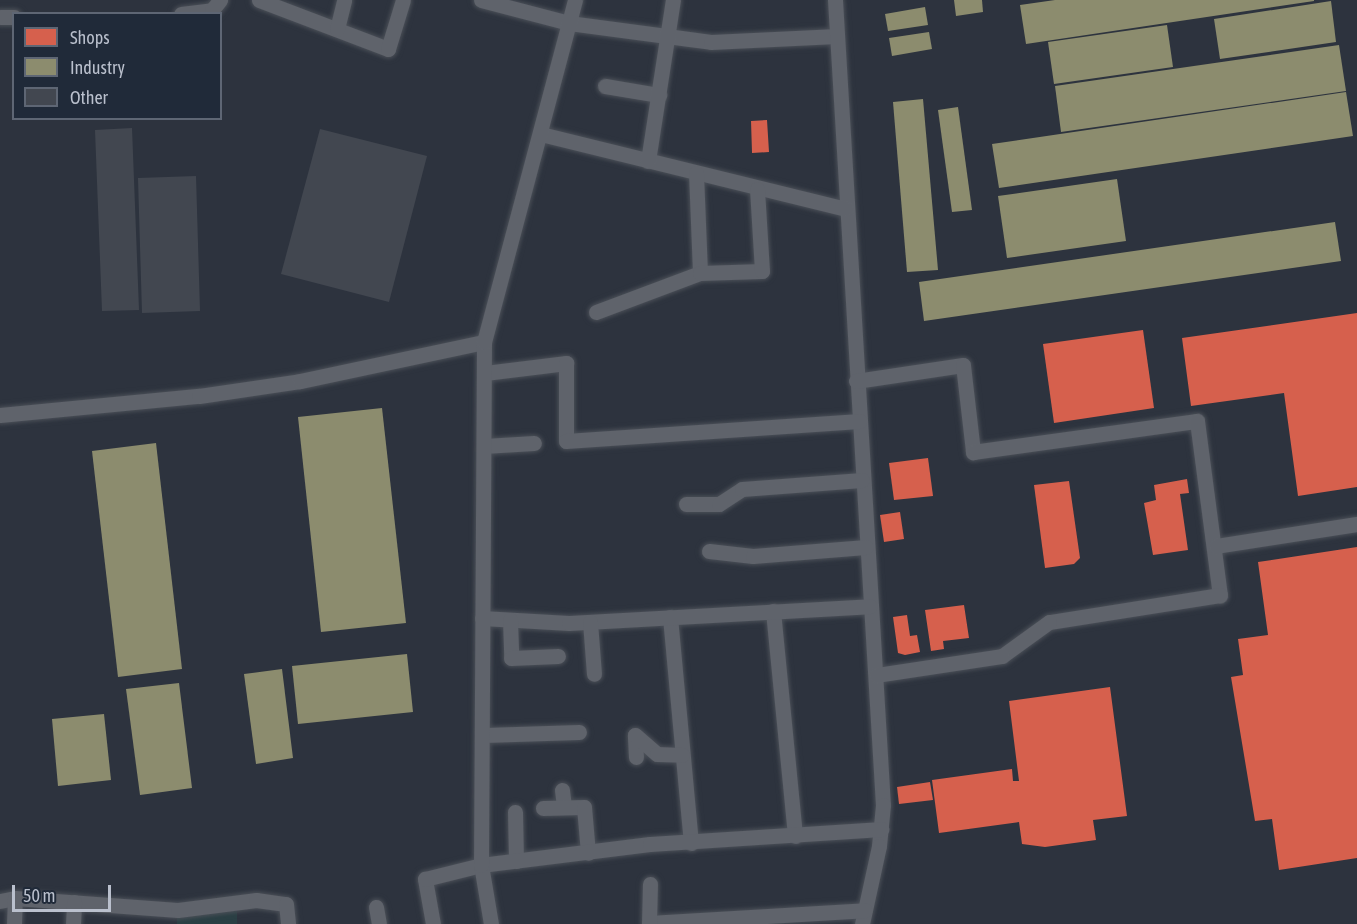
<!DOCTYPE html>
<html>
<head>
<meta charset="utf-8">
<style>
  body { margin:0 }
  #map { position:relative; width:1357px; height:924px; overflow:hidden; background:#2d333e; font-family:"Asap Condensed",sans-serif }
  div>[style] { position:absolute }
  .green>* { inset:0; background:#2a3f44 }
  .shops>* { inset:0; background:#d6604d }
  .industry>* { inset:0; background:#8c8c6e }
  .building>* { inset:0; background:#424750 }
  .roads { filter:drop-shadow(0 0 2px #4a4f57) drop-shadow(0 0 2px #4a4f57) }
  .minor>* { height:15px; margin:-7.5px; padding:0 7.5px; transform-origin:7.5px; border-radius:7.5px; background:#5f636b }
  span { translate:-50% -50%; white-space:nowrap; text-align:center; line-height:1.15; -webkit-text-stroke:6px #202a39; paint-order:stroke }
  .legend { position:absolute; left:12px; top:12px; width:210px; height:108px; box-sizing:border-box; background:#202a39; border:2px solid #5e6674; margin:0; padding:8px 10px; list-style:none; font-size:18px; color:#bac0cd }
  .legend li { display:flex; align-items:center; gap:12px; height:30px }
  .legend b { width:30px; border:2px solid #5e6674 }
  .scale { position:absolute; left:12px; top:885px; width:99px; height:27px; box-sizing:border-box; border:3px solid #bac0cd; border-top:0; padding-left:8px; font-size:18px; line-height:21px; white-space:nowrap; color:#bac0cd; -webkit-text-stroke:4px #202a39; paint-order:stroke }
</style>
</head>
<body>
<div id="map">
  <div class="green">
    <i style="clip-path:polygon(237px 907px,237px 924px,177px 924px,177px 916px)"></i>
  </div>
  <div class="shops">
    <i style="clip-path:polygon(767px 120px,769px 152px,752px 153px,751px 121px)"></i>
    <i style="clip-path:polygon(1357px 313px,1357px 487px,1298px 496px,1284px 393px,1191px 406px,1182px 338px)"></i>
    <i style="clip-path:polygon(1143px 330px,1154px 408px,1054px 423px,1043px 344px)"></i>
    <i style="clip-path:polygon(928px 458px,933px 496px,894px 500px,889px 463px)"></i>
    <i style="clip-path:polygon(1187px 479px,1189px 493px,1180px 494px,1188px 550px,1153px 555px,1144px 503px,1156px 500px,1154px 485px)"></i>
    <i style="clip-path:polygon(1069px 481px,1080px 558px,1074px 564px,1045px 568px,1034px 485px)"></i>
    <i style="clip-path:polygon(900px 512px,904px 539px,884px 542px,880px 515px)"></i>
    <i style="clip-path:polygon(1357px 547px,1357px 858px,1279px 870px,1272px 819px,1255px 821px,1231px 677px,1243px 675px,1238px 639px,1268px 635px,1258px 562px)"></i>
    <i style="clip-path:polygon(964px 605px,969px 638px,943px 641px,944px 649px,931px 651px,925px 610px)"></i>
    <i style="clip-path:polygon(907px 615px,910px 636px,917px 635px,920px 652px,905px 655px,898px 653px,893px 617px)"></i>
    <i style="clip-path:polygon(1110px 687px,1127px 816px,1093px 820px,1096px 840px,1045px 847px,1022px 844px,1019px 822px,939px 833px,932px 780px,1012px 769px,1013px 781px,1019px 781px,1009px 701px)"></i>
    <i style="clip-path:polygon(930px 782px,933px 800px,899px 804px,897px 787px)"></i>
  </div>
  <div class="industry">
    <i style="clip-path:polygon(954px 0,982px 0,983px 12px,956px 16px)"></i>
    <i style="clip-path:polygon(1055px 0,1314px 0,1314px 1px,1026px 44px,1020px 5px)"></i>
    <i style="clip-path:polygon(1331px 1px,1336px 42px,1220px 59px,1214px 19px)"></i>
    <i style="clip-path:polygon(925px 7px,928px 25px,888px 31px,885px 14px)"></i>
    <i style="clip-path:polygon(1167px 25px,1173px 67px,1054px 84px,1048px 42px)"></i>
    <i style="clip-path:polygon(929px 32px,932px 49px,892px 56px,889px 38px)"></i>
    <i style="clip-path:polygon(1339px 45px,1346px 91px,1061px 132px,1055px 86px)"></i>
    <i style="clip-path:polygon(1346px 92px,1353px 136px,999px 188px,992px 144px)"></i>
    <i style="clip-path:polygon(923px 99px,938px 270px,907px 272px,893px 102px)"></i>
    <i style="clip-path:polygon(958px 107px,972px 210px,952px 212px,938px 110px)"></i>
    <i style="clip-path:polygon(1117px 179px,1126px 241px,1007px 258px,998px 196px)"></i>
    <i style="clip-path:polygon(1335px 222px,1341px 261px,924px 321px,919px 282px)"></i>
    <i style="clip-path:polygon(382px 408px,406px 623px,321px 632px,298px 417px)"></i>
    <i style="clip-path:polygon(156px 443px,182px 669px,118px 677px,92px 451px)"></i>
    <i style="clip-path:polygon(407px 654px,413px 712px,298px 724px,292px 666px)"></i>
    <i style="clip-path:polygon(282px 669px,293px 758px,256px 764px,244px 674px)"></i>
    <i style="clip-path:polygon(179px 683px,192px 788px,140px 795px,126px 689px)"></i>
    <i style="clip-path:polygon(104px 714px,111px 780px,58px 786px,52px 719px)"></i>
  </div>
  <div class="building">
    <i style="clip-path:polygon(132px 128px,139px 310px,102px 311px,95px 130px)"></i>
    <i style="clip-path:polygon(320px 129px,427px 156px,389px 302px,281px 274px)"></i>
    <i style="clip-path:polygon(196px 176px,200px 311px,142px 313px,138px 178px)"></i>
  </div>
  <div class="roads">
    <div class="minor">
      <i style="left:259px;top:0;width:138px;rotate:20.8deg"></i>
      <i style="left:388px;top:49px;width:51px;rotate:-73deg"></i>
      <i style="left:481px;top:0;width:91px;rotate:14.6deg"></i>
      <i style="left:569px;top:23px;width:143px;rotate:7.6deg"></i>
      <i style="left:711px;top:42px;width:126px;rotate:-2.7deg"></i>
      <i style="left:835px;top:0;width:806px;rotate:86.59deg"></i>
      <i style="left:883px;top:805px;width:41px;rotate:95.6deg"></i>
      <i style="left:879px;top:846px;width:80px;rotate:102.3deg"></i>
      <i style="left:181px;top:14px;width:31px;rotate:-7deg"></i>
      <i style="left:212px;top:10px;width:13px;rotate:-51deg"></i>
      <i style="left:0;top:17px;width:14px"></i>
      <i style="left:337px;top:29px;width:30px;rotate:-76deg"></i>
      <i style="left:605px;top:86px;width:55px;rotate:9.5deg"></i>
      <i style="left:541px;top:134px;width:314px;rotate:13.8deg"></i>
      <i style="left:648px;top:161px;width:163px;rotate:-81.2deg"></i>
      <i style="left:696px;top:173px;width:100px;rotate:87.7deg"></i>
      <i style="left:596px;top:312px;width:111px;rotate:-20.6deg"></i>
      <i style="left:700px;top:273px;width:62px;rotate:-1.8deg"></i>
      <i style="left:762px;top:271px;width:82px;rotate:-93.5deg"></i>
      <i style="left:485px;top:373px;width:82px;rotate:-7deg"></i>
      <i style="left:566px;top:363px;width:78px;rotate:90deg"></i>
      <i style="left:566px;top:441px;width:294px;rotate:-3.9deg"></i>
      <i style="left:856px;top:381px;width:108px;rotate:-8.5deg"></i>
      <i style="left:963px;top:365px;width:88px;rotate:83.4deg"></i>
      <i style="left:973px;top:452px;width:226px;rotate:-7.9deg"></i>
      <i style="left:1197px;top:421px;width:176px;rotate:82.5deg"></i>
      <i style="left:1220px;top:595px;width:173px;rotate:171deg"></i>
      <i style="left:1049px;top:622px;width:58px;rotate:144.1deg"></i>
      <i style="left:1002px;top:656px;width:127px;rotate:171.4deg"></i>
      <i style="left:0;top:415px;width:200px;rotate:-5.5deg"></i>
      <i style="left:199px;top:396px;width:102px;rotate:-8.4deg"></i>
      <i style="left:300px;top:381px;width:188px;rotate:-12deg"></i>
      <i style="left:484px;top:446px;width:50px;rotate:-3.4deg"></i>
      <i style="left:686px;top:504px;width:33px"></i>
      <i style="left:719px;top:504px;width:27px;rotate:-33deg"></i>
      <i style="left:742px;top:489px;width:120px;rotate:-4.3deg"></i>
      <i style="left:1216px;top:546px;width:143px;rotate:-8.9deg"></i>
      <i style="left:709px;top:551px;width:44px;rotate:6.5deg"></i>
      <i style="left:753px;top:556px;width:113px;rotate:-4.6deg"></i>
      <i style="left:773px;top:611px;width:226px;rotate:84.4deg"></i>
      <i style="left:670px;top:617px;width:227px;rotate:84.7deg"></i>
      <i style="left:482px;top:618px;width:87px;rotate:3.3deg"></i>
      <i style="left:569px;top:623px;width:301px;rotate:-3.2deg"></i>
      <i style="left:510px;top:620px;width:38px;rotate:88deg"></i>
      <i style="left:511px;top:658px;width:47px;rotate:-2.4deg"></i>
      <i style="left:590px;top:622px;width:52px;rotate:85.6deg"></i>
      <i style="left:484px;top:735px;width:95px;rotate:-1.8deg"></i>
      <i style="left:636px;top:757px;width:22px;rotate:-93deg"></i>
      <i style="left:635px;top:735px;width:29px;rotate:41deg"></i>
      <i style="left:657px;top:754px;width:25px;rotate:2deg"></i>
      <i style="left:562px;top:790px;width:17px;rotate:83deg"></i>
      <i style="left:543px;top:808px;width:41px;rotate:-1.4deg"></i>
      <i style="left:584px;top:807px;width:46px;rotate:85deg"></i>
      <i style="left:515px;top:812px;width:49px;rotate:88.8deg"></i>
      <i style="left:0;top:901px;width:15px;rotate:-11deg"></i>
      <i style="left:15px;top:898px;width:163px;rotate:4.2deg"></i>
      <i style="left:178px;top:910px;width:79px;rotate:-7.3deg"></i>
      <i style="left:256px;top:900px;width:30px;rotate:8deg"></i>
      <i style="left:286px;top:904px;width:20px;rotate:84deg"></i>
      <i style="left:376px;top:907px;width:17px;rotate:80deg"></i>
      <i style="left:649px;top:923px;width:216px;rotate:-3.4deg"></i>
      <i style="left:14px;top:924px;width:26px;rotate:-88deg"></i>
      <i style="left:73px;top:924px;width:22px;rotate:-87deg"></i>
      <i style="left:433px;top:924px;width:46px;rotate:-100.1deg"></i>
      <i style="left:425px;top:879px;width:58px;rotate:-14deg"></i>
      <i style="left:481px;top:865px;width:170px;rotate:-7.1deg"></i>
      <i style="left:650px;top:844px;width:232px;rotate:-3.7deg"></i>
      <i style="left:491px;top:924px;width:60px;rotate:-99.6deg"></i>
      <i style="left:481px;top:865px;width:523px;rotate:-89.67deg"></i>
      <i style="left:484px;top:342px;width:354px;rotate:-75.1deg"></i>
      <i style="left:649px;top:924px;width:40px;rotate:-88.6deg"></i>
    </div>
  </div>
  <ul class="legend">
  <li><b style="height:16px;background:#d6604d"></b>Shops</li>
  <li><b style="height:16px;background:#8c8c6e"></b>Industry</li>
  <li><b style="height:16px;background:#424750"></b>Other</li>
  </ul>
  <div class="scale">50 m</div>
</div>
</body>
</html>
